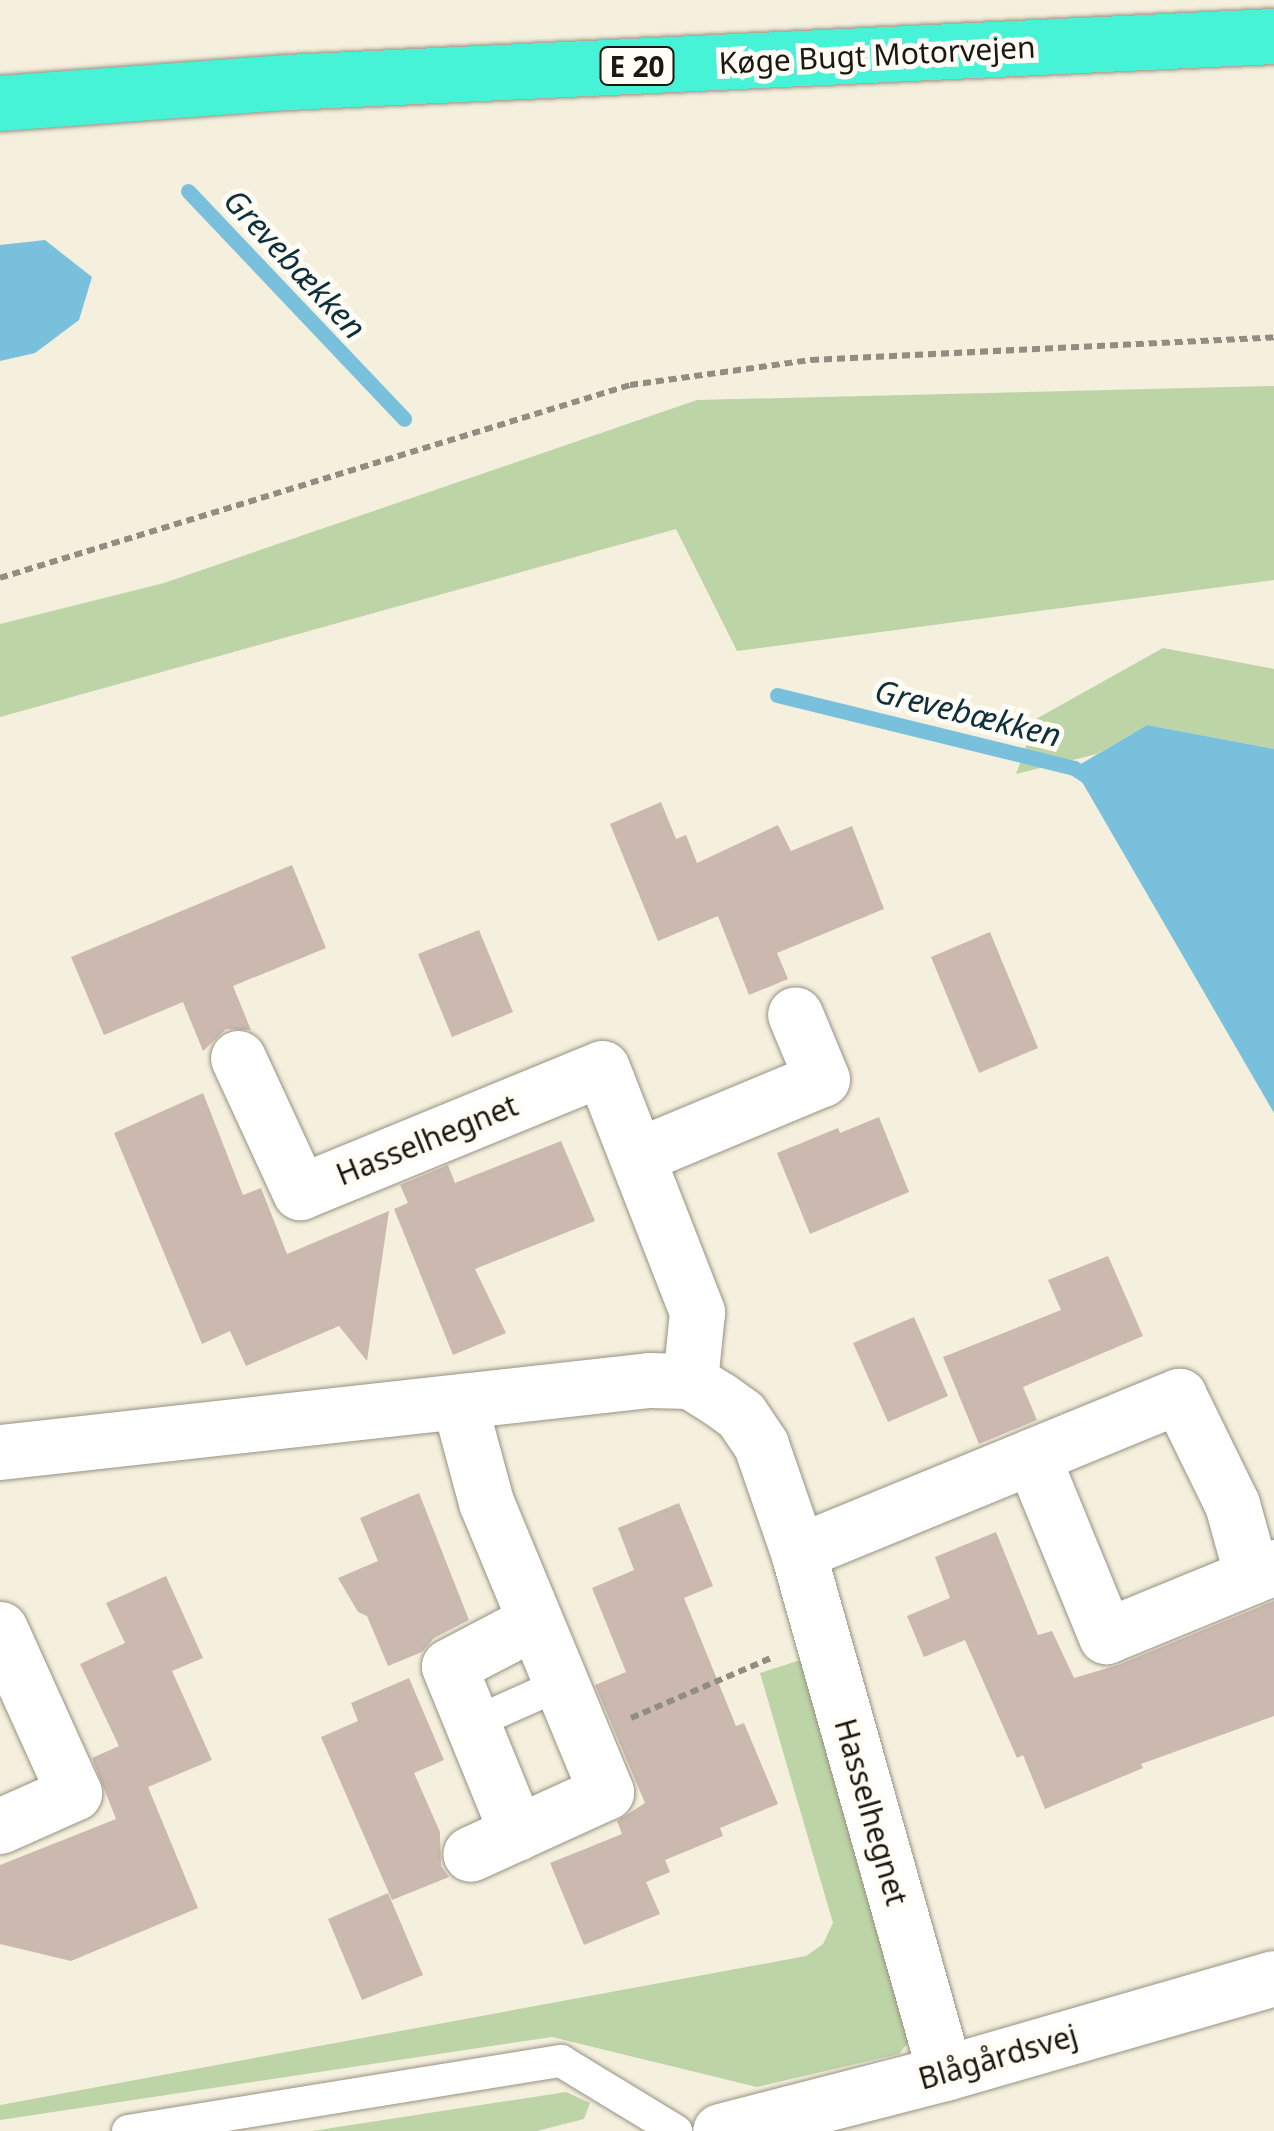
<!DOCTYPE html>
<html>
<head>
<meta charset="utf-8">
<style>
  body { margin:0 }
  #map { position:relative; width:1274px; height:2131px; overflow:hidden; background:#f5efde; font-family:"Noto Sans",sans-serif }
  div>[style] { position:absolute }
  .green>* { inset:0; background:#bdd4a7 }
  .water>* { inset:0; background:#79c0dd }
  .stream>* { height:15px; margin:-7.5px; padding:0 7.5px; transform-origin:7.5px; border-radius:7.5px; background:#79c0dd }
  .building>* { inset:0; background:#cbb9b0 }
  .path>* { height:6px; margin-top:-3px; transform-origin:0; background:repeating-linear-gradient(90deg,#918e81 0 8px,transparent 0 13px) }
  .roads { filter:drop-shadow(0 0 2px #979281) drop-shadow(0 0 2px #979281) }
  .service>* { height:32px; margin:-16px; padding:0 16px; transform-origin:16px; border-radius:16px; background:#fff }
  .minor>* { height:55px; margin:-27.5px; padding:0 27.5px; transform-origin:27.5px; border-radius:27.5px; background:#fff }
  .tertiary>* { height:55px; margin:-27.5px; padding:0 27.5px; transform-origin:27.5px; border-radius:27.5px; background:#fff }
  .motorway>* { height:55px; margin:-27.5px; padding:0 27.5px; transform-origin:27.5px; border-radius:27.5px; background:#47f3d7 }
  span { translate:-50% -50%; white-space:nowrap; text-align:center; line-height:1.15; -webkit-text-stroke:10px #fffdf5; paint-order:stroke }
  .shield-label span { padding:2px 8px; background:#fffdf5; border:2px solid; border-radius:8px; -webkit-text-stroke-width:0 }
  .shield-label { font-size:28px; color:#191811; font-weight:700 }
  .street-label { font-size:30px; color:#191811 }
  .water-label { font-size:32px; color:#0d303c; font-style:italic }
</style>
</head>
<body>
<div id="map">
  <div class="green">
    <i style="clip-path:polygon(1274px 386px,1274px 580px,737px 651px,676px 529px,0 717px,0 624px,164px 583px,697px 400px)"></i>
    <i style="clip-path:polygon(1163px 648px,1274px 669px,1274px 749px,1147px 725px,1097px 754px,1016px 774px,1036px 719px)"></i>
    <i style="clip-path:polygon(807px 1658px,912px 2038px,899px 2054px,757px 2087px,552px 2037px,0 2120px,0 2105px,806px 1956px,823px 1944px,833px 1923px,760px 1673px)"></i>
    <i style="clip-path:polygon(566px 2092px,590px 2103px,584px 2119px,537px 2131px,312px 2131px)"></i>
  </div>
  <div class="water">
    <i style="clip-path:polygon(45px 240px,92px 277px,79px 320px,35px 353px,0 361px,0 245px)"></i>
    <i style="clip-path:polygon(1147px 725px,1274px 749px,1274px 1113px,1074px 768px)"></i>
  </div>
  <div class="stream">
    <i style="left:188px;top:191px;width:314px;rotate:46.5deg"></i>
    <i style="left:777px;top:695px;width:306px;rotate:13.8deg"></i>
    <i style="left:1074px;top:768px;width:20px;rotate:33deg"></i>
  </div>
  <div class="building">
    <i style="clip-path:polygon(661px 802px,676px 839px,686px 835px,697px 863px,778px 825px,791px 851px,852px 826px,884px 909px,777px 953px,788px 979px,749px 995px,718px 916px,658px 941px,610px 824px)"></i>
    <i style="clip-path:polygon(292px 865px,326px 948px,233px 986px,251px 1030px,226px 1029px,203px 1051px,183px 1002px,104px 1035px,71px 957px)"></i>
    <i style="clip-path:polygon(479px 930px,513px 1012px,452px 1037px,418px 954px)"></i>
    <i style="clip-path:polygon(990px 932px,1038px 1048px,979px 1073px,931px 957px)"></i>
    <i style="clip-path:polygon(203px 1093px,243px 1195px,261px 1188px,287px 1254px,389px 1211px,367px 1361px,339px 1326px,246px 1366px,230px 1331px,202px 1344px,114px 1133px)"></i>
    <i style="clip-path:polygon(879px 1117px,909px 1192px,810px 1234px,777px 1153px,838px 1128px,840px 1133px)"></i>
    <i style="clip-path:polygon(561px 1141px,595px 1221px,475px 1269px,506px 1333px,453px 1355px,394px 1209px,408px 1203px,400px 1185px,448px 1165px,455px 1183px)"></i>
    <i style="clip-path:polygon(1108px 1256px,1143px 1336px,1023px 1387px,1037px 1420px,979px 1444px,943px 1357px,1061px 1310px,1048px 1280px)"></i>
    <i style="clip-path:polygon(914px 1317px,948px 1396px,888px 1422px,853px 1343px)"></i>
    <i style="clip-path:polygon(419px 1493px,469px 1620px,434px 1638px,422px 1652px,388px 1666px,367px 1616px,358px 1612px,338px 1578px,378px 1561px,360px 1518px)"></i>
    <i style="clip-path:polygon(679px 1503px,713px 1586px,684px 1598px,736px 1726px,744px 1723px,778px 1804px,720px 1828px,723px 1836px,665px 1860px,670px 1872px,646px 1882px,660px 1914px,584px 1945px,550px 1863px,622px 1834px,617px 1821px,645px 1803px,595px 1685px,626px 1672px,592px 1588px,634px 1570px,618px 1528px)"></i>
    <i style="clip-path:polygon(996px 1532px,1038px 1635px,1052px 1631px,1074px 1678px,1118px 1665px,1274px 1601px,1274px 1716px,1141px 1764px,1143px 1768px,1045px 1809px,1023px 1755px,1017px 1758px,965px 1640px,924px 1657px,907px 1616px,950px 1598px,935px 1557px)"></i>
    <i style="clip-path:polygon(166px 1576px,203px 1658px,172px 1671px,212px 1760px,148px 1787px,198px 1908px,71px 1961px,0 1944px,0 1865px,116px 1819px,92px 1758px,119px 1746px,80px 1664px,125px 1643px,106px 1603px)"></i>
    <i style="clip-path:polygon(409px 1678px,444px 1760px,414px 1773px,440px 1832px,441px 1866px,449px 1877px,392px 1900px,321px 1737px,358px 1721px,351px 1703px)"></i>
    <i style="clip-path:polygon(388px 1893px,423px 1975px,362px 2000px,328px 1919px)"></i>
  </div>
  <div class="path">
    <i style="left:0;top:578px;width:659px;rotate:-17.03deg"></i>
    <i style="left:630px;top:385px;width:183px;rotate:-7.9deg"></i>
    <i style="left:811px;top:360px;width:464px;rotate:-2.8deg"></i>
    <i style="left:631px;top:1718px;width:152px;rotate:-23.2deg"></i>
  </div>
  <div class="roads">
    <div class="service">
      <i style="left:498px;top:1712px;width:69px;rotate:-24deg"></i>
      <i style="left:128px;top:2131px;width:439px;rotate:-9.2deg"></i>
      <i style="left:561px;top:2061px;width:135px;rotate:31.3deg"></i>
    </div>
    <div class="minor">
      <i style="left:238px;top:1058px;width:148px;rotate:65.2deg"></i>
      <i style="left:300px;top:1192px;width:326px;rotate:-22.3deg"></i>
      <i style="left:602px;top:1068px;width:262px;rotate:68.7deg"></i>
      <i style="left:697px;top:1312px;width:69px;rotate:95.8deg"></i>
      <i style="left:639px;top:1155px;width:198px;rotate:-22.6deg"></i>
      <i style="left:822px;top:1079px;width:70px;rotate:-112.6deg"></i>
      <i style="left:459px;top:1402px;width:104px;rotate:74.9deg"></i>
      <i style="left:486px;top:1502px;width:314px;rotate:67.5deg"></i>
      <i style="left:606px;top:1792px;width:149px;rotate:155.5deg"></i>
      <i style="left:0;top:1452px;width:653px;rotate:-6.33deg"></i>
      <i style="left:649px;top:1380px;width:41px;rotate:1.4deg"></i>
      <i style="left:690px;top:1381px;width:34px;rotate:32deg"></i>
      <i style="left:719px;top:1399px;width:27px;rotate:36deg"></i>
      <i style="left:741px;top:1415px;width:36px;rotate:56deg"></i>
      <i style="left:761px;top:1445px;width:113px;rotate:70.9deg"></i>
      <i style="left:798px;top:1552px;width:541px;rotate:74.24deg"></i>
      <i style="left:1032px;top:1456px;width:195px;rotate:67.7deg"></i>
      <i style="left:1106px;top:1636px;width:182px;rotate:-22.3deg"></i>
      <i style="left:798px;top:1552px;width:412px;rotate:-22.3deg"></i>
      <i style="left:1179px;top:1396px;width:120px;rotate:63.9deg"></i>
      <i style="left:1232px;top:1504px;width:75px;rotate:74.5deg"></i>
      <i style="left:0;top:1629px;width:180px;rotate:65.7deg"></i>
      <i style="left:74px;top:1793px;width:81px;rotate:156deg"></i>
      <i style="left:517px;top:1833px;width:180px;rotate:-112.2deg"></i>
      <i style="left:449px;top:1666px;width:97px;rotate:-27.6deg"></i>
    </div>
    <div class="tertiary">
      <i style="left:720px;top:2131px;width:232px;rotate:-14.5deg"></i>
      <i style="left:945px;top:2073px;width:342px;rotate:-16.1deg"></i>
    </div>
    <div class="motorway">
      <i style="left:0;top:103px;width:288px;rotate:-4.2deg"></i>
      <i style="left:287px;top:82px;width:988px;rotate:-2.67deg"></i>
    </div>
  </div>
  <div class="shield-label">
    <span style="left:637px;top:66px">E 20</span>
  </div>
  <div class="street-label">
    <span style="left:877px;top:55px;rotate:-3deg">Køge Bugt Motorvejen</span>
    <span style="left:427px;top:1140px;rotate:-22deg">Hasselhegnet</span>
    <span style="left:871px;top:1812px;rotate:74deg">Hasselhegnet</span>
    <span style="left:998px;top:2057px;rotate:-16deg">Blågårdsvej</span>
  </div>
  <div class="water-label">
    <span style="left:295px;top:264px;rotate:47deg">Grevebækken</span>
    <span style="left:968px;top:713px;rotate:14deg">Grevebækken</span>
  </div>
</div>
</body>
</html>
